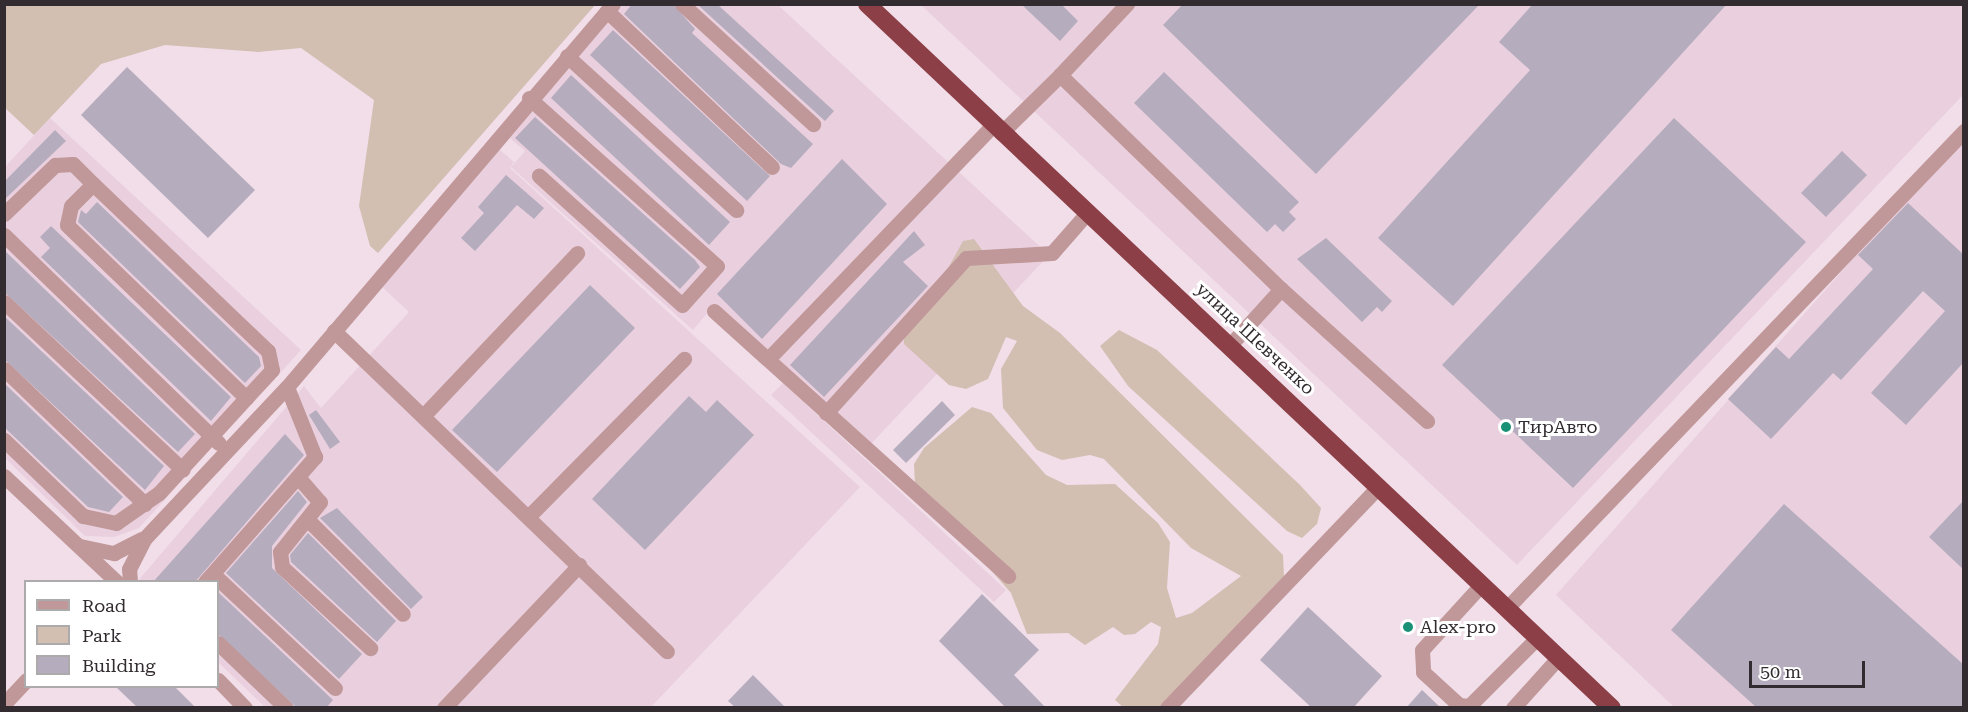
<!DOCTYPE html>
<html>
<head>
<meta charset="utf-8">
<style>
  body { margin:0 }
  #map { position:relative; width:1968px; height:712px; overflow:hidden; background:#f1dee9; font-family:"Roboto Serif",serif }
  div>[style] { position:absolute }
  .built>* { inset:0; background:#ead0de }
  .green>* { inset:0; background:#d3beb2 }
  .building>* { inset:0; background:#b5acbd }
  .minor>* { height:15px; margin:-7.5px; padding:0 7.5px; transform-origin:7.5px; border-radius:7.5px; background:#c09899 }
  .highway>* { height:18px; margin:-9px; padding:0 9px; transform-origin:9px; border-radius:9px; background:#8c3f46 }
  .dots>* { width:16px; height:16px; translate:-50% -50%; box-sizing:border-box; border:3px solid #fff; border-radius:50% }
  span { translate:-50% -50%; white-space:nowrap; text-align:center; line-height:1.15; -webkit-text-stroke:6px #fff; paint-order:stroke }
  .street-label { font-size:18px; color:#322b2f }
  .poi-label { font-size:18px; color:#322b2f }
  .left { translate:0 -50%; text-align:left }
  .frame { position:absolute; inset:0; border:6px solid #322b2f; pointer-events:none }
  .legend { position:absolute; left:24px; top:580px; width:195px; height:108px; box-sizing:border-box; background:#fff; border:2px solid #adaaac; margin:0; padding:8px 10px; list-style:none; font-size:18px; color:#322b2f }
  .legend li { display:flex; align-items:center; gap:12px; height:30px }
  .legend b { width:30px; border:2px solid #adaaac }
  .scale { position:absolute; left:1749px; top:661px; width:116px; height:27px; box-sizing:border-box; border:3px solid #322b2f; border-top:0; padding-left:8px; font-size:18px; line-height:21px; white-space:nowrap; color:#322b2f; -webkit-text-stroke:4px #fff; paint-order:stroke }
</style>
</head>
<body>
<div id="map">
  <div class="built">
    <i style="clip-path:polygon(623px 5px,778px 5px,1049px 255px,869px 446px,714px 305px,693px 330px,511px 167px,525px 151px,507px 136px)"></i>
    <i style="clip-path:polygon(921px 5px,1963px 5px,1963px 95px,1517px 565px)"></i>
    <i style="clip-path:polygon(50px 118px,301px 350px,139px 528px,114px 537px,85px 536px,5px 458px,4px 168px)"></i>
    <i style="clip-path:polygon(1963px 134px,1963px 707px,1674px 707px,1556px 595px)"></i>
    <i style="clip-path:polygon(499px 149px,514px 162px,510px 168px,860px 487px,651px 707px,265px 707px,218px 662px,218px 582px,137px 582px,304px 386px,321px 408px,409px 312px,381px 286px)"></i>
    <i style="clip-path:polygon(783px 383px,1006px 590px,994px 602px,771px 395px)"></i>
  </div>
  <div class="green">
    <i style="clip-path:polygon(5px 4px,595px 4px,595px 5px,378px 253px,370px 246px,359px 206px,374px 100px,301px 48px,258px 52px,165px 45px,101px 64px,34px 135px,5px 108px)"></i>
    <i style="clip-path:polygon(974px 239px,1023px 306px,1060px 333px,1283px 555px,1284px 577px,1161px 707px,1123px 707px,1115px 700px,1158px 644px,1161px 627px,1151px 622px,1135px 634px,1124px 635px,1113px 627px,1085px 645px,1068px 633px,1027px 634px,1011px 593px,915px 484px,914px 464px,924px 448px,972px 407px,991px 413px,1046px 475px,1067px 485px,1115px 484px,1158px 523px,1170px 542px,1167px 588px,1176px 618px,1192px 613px,1241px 576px,1191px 548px,1104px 459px,1090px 455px,1062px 460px,1037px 450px,1003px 408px,1001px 369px,1017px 341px,1006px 337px,988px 379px,966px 389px,949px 385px,904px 344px,903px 318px,947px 270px,963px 241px)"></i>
    <i style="clip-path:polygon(1119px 330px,1157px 350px,1300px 485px,1321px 508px,1317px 524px,1302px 538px,1287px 531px,1128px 386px,1100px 346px)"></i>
  </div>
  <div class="building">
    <i style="clip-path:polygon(632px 4px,673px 4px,695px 29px,692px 33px,813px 144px,791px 168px,781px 164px,624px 14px)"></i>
    <i style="clip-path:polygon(697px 4px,717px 4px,834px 111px,825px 121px)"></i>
    <i style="clip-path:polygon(1021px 4px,1061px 4px,1078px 21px,1060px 41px)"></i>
    <i style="clip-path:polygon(1183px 4px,1480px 4px,1316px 174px,1163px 25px)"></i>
    <i style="clip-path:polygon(1533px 4px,1727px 4px,1453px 306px,1378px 238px,1530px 70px,1499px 42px)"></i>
    <i style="clip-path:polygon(613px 30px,770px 176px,747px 201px,590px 55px)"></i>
    <i style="clip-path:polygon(127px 67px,255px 190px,208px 238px,81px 115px)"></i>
    <i style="clip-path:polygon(1164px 72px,1299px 202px,1289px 212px,1296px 219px,1283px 232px,1275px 224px,1267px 232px,1134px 103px)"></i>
    <i style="clip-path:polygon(571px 75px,730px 222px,709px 245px,551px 98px)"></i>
    <i style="clip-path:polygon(535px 117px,695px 260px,700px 267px,680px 289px,515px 138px)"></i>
    <i style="clip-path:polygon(1674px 118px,1806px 242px,1573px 488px,1442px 365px)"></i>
    <i style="clip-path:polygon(55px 130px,66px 141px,4px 200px,4px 182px)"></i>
    <i style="clip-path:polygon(1842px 151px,1867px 175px,1826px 217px,1801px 193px)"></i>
    <i style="clip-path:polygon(842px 159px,887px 204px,762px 339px,717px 294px)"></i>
    <i style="clip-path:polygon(506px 175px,544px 208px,534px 219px,517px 205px,475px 251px,461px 238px,484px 213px,478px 207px)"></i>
    <i style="clip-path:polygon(97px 202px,259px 357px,261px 366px,245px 383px,78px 222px,81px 210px,86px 214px)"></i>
    <i style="clip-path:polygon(1908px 203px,1964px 255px,1964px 362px,1906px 425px,1871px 393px,1945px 311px,1923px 291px,1841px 380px,1833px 373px,1771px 439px,1728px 399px,1776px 347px,1789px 359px,1873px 269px,1858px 255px)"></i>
    <i style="clip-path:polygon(51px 226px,231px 397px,211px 421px,41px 257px,50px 248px,40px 237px)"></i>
    <i style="clip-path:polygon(914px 231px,925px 245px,903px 262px,928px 286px,824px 397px,790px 365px)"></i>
    <i style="clip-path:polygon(1326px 238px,1392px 301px,1382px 312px,1377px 307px,1362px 322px,1297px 259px)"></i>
    <i style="clip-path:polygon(4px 250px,195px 434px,178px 452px,4px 292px)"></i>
    <i style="clip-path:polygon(590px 285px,635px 328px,497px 472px,452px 430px)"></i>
    <i style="clip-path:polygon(4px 316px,164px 466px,145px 490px,4px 359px)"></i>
    <i style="clip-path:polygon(4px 383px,123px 497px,109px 512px,88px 507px,4px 427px)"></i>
    <i style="clip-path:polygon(689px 396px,706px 412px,717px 400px,754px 435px,645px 550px,592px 499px)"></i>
    <i style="clip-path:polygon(942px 401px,955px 415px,906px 463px,893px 450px)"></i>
    <i style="clip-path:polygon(316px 410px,340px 442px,330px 449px,309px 415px)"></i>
    <i style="clip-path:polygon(285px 434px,304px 455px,195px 582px,153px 582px)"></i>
    <i style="clip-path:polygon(298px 491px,307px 502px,272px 546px,272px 568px,362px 654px,339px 679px,226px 573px)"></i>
    <i style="clip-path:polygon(1964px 500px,1964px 570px,1929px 537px)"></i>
    <i style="clip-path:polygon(1784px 504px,1964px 665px,1964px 708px,1757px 708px,1671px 630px)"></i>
    <i style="clip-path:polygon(337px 508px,423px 597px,411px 609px,320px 518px)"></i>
    <i style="clip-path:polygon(308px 533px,396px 621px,377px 642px,291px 562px,290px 555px)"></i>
    <i style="clip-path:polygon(218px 592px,333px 700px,326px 708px,297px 708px,218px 634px)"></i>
    <i style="clip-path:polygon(982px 594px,1039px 650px,1014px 675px,1046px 708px,1006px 708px,939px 641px)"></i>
    <i style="clip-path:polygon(1308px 607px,1382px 676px,1353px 708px,1312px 708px,1260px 660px)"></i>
    <i style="clip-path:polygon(753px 675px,786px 708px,736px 708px,728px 701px)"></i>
    <i style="clip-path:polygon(116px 687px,175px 687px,196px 708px,138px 708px)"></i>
    <i style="clip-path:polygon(1422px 690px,1441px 708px,1406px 708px)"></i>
  </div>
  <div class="minor">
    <i style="left:682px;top:4px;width:178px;rotate:42.5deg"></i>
    <i style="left:607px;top:11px;width:227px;rotate:43.4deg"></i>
    <i style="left:567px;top:56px;width:229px;rotate:42.3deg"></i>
    <i style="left:1060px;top:75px;width:98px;rotate:-46.7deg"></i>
    <i style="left:529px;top:98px;width:252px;rotate:41.8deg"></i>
    <i style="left:717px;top:266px;width:52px;rotate:131.9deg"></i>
    <i style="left:682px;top:305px;width:193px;rotate:-137.9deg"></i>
    <i style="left:1001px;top:133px;width:83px;rotate:-44.5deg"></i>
    <i style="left:1060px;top:75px;width:308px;rotate:44.1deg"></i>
    <i style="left:1281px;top:289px;width:197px;rotate:42.1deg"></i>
    <i style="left:93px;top:184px;width:242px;rotate:43.7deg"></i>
    <i style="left:268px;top:351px;width:19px;rotate:78deg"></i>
    <i style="left:272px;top:370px;width:38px;rotate:133deg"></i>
    <i style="left:4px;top:214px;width:71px;rotate:-43.9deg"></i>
    <i style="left:55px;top:165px;width:18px;rotate:-3deg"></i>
    <i style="left:73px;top:164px;width:28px;rotate:45deg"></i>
    <i style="left:93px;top:184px;width:31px;rotate:135deg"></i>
    <i style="left:71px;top:206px;width:19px;rotate:102deg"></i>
    <i style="left:67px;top:225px;width:249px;rotate:44deg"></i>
    <i style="left:246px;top:398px;width:129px;rotate:132.5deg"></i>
    <i style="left:159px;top:493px;width:52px;rotate:145.1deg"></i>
    <i style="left:116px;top:523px;width:34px;rotate:-168deg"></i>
    <i style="left:83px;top:516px;width:110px;rotate:-136.1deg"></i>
    <i style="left:4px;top:235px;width:299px;rotate:44.1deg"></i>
    <i style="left:4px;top:302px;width:245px;rotate:43.2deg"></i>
    <i style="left:714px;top:311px;width:396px;rotate:42deg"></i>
    <i style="left:334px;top:331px;width:462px;rotate:43.9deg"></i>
    <i style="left:1232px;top:343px;width:73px;rotate:-47.8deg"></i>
    <i style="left:768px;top:359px;width:325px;rotate:-46.1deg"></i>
    <i style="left:4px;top:369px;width:195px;rotate:43.8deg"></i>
    <i style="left:826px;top:413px;width:209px;rotate:-47.9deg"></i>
    <i style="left:966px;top:258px;width:86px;rotate:-3.3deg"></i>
    <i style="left:1052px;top:253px;width:53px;rotate:-48.8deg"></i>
    <i style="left:424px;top:415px;width:223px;rotate:-46.6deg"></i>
    <i style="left:4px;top:476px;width:155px;rotate:43.2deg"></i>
    <i style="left:298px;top:477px;width:33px;rotate:49deg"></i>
    <i style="left:320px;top:502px;width:64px;rotate:128.7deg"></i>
    <i style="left:280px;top:552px;width:15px;rotate:82deg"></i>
    <i style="left:282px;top:567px;width:120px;rotate:42.6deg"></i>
    <i style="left:529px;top:516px;width:221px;rotate:-45.4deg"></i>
    <i style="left:309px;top:521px;width:132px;rotate:44.7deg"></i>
    <i style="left:80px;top:546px;width:35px;rotate:12deg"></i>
    <i style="left:114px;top:553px;width:31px;rotate:-27deg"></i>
    <i style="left:213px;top:574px;width:167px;rotate:43.1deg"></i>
    <i style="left:130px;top:582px;width:13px;rotate:-94deg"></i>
    <i style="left:129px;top:569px;width:35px;rotate:-63deg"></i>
    <i style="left:145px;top:538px;width:207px;rotate:-46.8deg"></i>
    <i style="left:287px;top:387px;width:503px;rotate:-49.6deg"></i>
    <i style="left:205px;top:582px;width:167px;rotate:-48.7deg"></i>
    <i style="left:315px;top:457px;width:75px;rotate:-111.8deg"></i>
    <i style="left:1482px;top:584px;width:89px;rotate:132.3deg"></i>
    <i style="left:1422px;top:650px;width:22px;rotate:87deg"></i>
    <i style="left:1423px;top:672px;width:49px;rotate:42.5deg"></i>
    <i style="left:1459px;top:705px;width:10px;rotate:6deg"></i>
    <i style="left:1469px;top:706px;width:98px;rotate:-45deg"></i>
    <i style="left:1507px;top:608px;width:661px;rotate:-46.23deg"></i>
    <i style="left:218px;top:643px;width:94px;rotate:43.7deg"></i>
    <i style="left:218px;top:680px;width:39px;rotate:46deg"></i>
    <i style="left:4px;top:704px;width:33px;rotate:-47deg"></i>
    <i style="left:444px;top:708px;width:197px;rotate:-46.6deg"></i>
    <i style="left:1167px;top:708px;width:307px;rotate:-46.3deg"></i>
    <i style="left:1513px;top:708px;width:69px;rotate:-48deg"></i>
  </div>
  <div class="highway">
    <i style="left:867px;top:4px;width:1025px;rotate:43.38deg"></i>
  </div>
  <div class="dots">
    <i style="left:1506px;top:427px;background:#1a9176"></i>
    <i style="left:1408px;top:627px;background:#1a9176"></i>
  </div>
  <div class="street-label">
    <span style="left:1255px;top:339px;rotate:43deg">улица Шевченко</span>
  </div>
  <div class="poi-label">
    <span class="left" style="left:1518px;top:427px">ТирАвто</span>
    <span class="left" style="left:1420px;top:627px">Alex-pro</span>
  </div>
  <div class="frame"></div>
  <ul class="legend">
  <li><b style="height:8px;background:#c09899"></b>Road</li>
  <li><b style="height:16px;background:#d3beb2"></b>Park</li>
  <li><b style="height:16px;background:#b5acbd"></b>Building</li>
  </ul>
  <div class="scale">50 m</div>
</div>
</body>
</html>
